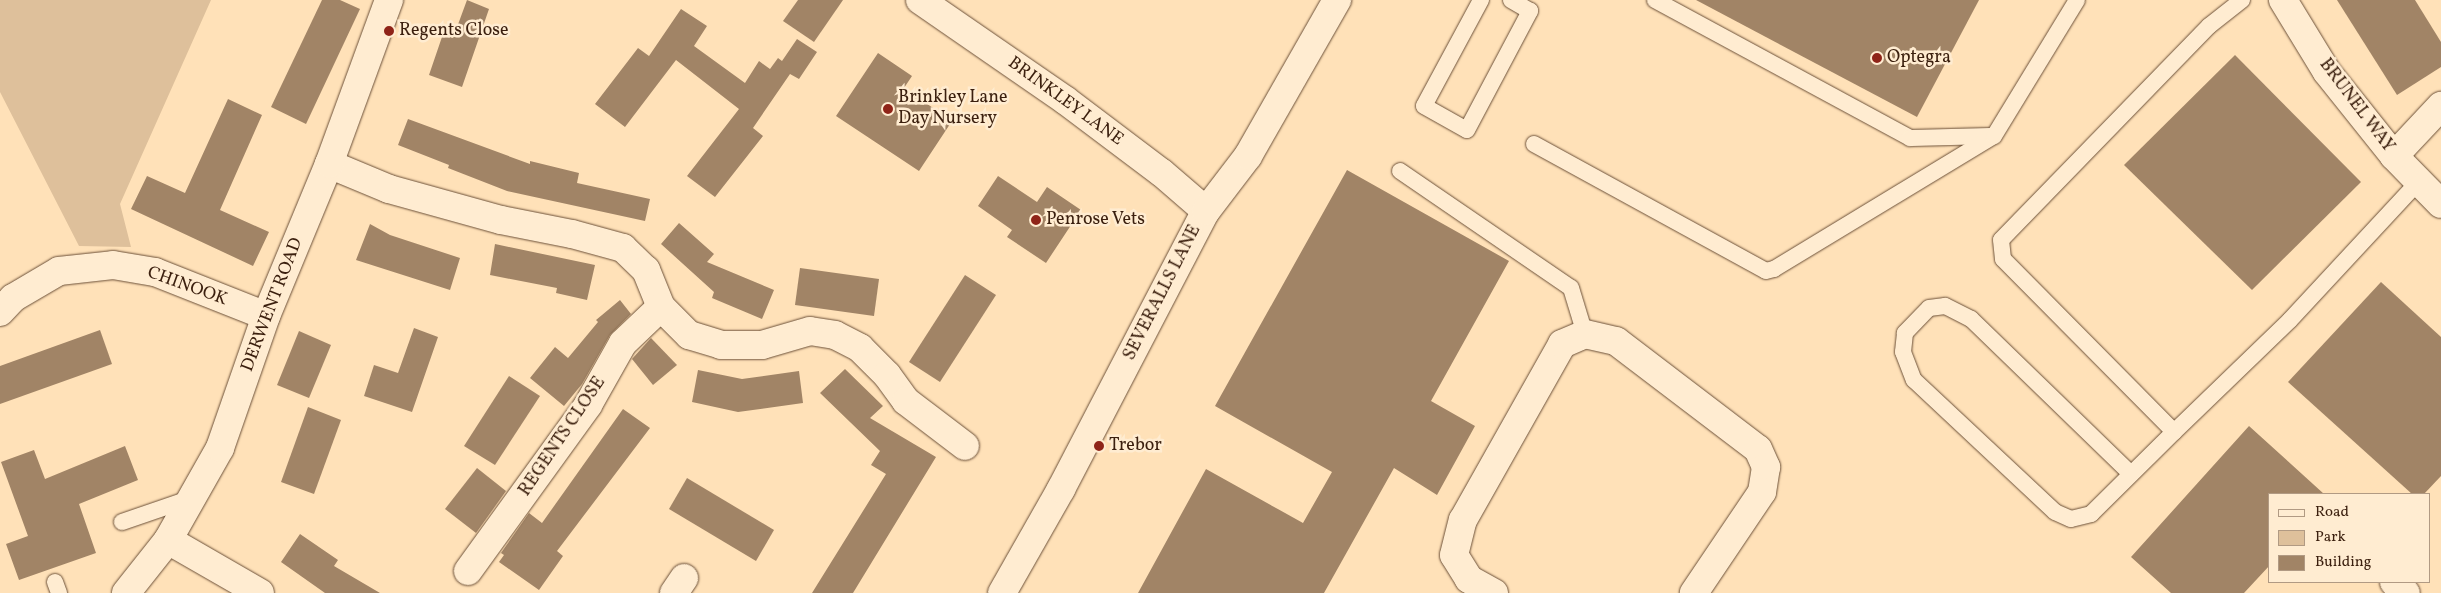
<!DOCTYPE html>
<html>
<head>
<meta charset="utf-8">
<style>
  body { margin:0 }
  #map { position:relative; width:2441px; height:593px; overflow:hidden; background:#ffe1b8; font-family:Vollkorn,serif }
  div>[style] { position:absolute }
  .green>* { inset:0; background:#dec09b }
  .building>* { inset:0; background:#a18466 }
  .roads { filter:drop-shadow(0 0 1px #6c5038) drop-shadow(0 0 1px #6c5038) }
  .lane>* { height:16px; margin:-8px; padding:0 8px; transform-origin:8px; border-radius:8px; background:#ffecd1 }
  .street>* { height:28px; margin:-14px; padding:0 14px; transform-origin:14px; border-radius:14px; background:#ffecd1 }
  .secondary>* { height:28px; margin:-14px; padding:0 14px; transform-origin:14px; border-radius:14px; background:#ffecd1 }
  .dots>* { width:14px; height:14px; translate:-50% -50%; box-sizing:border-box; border:2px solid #ffecd1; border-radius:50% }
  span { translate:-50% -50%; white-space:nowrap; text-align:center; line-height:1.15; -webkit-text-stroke:5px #ffecd1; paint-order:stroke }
  .poi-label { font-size:18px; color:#3b1f0e }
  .left { translate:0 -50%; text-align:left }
  .street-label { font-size:18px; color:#3b1f0e }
  .legend { position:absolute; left:2268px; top:493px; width:162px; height:90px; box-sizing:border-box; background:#ffecd1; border:1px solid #b19a83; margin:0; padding:6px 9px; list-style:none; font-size:15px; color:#3b1f0e }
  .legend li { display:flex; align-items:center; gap:10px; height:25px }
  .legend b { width:25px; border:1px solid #b19a83 }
</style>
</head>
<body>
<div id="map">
  <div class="green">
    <i style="clip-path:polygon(0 0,211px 0,120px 204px,131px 247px,79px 246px,0 92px)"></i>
  </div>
  <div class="building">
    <i style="clip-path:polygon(322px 0,340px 0,360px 9px,306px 124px,271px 107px)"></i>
    <i style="clip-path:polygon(467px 0,489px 9px,462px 87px,429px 75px,443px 34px,453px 38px)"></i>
    <i style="clip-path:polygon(798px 0,843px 0,814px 42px,783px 21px)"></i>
    <i style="clip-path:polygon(1696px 0,1979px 0,1917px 117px)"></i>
    <i style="clip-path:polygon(2337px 0,2415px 0,2441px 42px,2441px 67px,2397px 95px)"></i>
    <i style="clip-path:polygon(681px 9px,707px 26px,694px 46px,745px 83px,759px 61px,770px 69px,778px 58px,782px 61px,797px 39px,817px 52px,799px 79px,790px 74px,753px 128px,763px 136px,715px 197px,687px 176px,739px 109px,676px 60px,625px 127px,595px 104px,638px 48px,649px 56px)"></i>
    <i style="clip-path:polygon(878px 53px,912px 76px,904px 88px,952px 121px,919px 171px,836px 116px)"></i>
    <i style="clip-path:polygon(2235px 55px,2361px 182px,2252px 290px,2124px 165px)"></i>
    <i style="clip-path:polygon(228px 99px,262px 115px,220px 210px,269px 232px,253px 266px,131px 209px,147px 176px,185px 193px)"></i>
    <i style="clip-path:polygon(408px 119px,530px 164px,530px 161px,579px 173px,577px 183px,650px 199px,645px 221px,507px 191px,448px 168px,449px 165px,398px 145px)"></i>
    <i style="clip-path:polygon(1347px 170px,1509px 261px,1431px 401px,1475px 426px,1437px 495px,1394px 468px,1324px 593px,1138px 593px,1206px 469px,1303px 523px,1332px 472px,1215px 406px)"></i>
    <i style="clip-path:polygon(998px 176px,1037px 202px,1047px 187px,1081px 210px,1046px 263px,1007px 237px,1012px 230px,978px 206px)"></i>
    <i style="clip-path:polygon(679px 223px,714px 254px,707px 262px,774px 290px,762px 319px,712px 298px,714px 292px,661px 244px)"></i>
    <i style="clip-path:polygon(370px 224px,390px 235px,460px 258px,450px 290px,356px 260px)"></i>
    <i style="clip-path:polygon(495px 244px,595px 265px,587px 300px,556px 293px,557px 288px,490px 275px)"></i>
    <i style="clip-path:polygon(800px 268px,879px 279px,874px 316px,795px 305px)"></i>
    <i style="clip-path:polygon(965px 275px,996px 295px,940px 382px,909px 362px)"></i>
    <i style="clip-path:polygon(2381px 282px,2441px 337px,2441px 476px,2424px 494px,2412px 494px,2288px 382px)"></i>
    <i style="clip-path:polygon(620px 300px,631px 314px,610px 335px,582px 384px,564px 406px,530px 378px,555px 347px,568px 358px,598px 322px,596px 320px)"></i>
    <i style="clip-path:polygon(414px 328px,438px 337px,412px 412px,364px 396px,374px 365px,398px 373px)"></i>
    <i style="clip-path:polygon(100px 330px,112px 364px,0 404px,0 366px)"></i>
    <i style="clip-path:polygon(299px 331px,331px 345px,309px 398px,277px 385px)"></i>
    <i style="clip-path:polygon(651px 338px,677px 365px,653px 385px,632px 359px)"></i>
    <i style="clip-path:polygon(845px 369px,883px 406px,870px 418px,936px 457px,853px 593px,812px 593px,886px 474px,871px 465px,880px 451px,820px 393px)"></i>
    <i style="clip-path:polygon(698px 370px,742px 379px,799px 371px,803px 403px,738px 412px,692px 402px)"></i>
    <i style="clip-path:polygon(509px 376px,540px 396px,495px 465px,464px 446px)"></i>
    <i style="clip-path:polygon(308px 407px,341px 420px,314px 494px,281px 482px)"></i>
    <i style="clip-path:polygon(623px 409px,650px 428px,557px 551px,563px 556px,539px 590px,499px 562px,504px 555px,501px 553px,529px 513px,542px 523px)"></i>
    <i style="clip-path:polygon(2249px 426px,2324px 494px,2270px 494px,2270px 565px,2244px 593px,2171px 593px,2131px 557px)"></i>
    <i style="clip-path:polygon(125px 446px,138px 480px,79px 504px,96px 553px,19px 580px,6px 544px,28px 536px,1px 462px,34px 450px,45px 479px)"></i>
    <i style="clip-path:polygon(477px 468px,506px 491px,476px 533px,445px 509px)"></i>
    <i style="clip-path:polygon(687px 478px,774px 530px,756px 561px,669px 509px)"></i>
    <i style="clip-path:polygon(300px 534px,338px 560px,334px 566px,380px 593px,325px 593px,281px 562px)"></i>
  </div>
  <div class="roads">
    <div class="lane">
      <i style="left:1481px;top:0;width:120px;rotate:118.3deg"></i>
      <i style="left:1424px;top:106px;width:49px;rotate:29.2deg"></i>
      <i style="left:1467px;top:130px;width:135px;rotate:-62.1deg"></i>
      <i style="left:1530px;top:11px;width:22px;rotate:-150deg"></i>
      <i style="left:1655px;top:0;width:290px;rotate:28.4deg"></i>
      <i style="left:1910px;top:138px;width:82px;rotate:-1.4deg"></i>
      <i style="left:2242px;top:0;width:42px;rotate:141.8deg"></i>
      <i style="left:2209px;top:26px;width:298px;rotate:134.2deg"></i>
      <i style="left:2001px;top:240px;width:19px;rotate:84deg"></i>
      <i style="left:2003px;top:259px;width:243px;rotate:45.3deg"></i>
      <i style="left:2174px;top:432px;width:161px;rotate:-44deg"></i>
      <i style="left:2290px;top:320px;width:190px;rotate:-47.1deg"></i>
      <i style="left:1534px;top:144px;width:264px;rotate:28.7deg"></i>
      <i style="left:1766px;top:271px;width:8px;rotate:-14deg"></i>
      <i style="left:1774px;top:269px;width:257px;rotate:-31.2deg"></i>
      <i style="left:1994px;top:136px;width:159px;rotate:-58.6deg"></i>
      <i style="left:1400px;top:171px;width:207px;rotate:34.4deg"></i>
      <i style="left:1571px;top:288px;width:48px;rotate:73.1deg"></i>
      <i style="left:2131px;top:474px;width:223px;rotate:-135.9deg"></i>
      <i style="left:1971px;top:319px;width:29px;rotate:-153deg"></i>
      <i style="left:1945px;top:306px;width:16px;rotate:173deg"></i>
      <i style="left:1929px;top:308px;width:35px;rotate:134deg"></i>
      <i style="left:1905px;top:333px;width:19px;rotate:96deg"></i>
      <i style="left:1903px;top:352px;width:30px;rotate:69deg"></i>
      <i style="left:1914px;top:380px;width:193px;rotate:43.1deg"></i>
      <i style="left:2055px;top:512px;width:17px;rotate:24deg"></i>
      <i style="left:2071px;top:519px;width:21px;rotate:-14deg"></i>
      <i style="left:2091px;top:514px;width:117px;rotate:-44.7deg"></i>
      <i style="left:122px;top:522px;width:74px;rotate:-18.9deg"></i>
      <i style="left:55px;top:582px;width:12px;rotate:70deg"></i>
    </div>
    <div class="street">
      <i style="left:2283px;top:0;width:84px;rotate:58.6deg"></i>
      <i style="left:2327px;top:72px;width:107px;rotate:51.4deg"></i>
      <i style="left:2394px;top:156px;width:67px;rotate:45.6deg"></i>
      <i style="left:2394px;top:156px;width:69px;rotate:-46.8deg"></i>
      <i style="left:329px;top:164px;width:65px;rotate:22.6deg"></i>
      <i style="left:389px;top:189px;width:116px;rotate:15.5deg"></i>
      <i style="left:501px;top:220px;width:72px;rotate:11.2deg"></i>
      <i style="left:572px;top:234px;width:53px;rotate:15.4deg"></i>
      <i style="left:623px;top:248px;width:32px;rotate:44deg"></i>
      <i style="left:646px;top:270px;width:40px;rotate:68deg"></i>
      <i style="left:661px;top:307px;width:40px;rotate:45deg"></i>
      <i style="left:689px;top:335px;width:34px;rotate:17deg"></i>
      <i style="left:721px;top:345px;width:41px"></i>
      <i style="left:762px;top:345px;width:50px;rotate:-16.3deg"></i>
      <i style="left:810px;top:331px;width:25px;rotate:9deg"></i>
      <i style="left:835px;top:335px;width:28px;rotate:27deg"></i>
      <i style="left:860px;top:348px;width:38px;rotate:45deg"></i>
      <i style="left:887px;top:375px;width:32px;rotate:54deg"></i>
      <i style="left:906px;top:401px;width:74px;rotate:37.3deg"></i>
      <i style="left:0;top:312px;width:19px;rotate:-47deg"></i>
      <i style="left:13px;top:298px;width:53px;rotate:-30.4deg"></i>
      <i style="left:59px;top:271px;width:54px;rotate:-6.3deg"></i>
      <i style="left:113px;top:265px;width:43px;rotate:9.5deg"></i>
      <i style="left:155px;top:272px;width:119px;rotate:21.6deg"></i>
      <i style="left:168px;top:540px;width:106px;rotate:29.9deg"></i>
      <i style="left:468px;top:571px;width:205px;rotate:-54.1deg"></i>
      <i style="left:588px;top:405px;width:71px;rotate:-60.6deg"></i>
      <i style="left:623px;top:343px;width:52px;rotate:-43.5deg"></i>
      <i style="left:2394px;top:582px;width:16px;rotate:43deg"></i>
      <i style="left:126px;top:593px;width:68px;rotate:-51.6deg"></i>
      <i style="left:168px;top:540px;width:106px;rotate:-60.5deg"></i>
      <i style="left:220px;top:448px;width:140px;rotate:-70.8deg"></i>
      <i style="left:266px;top:316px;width:165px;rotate:-67.5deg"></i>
      <i style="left:329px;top:164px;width:175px;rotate:-69.9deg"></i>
      <i style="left:674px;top:593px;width:18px;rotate:-56deg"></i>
      <i style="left:1494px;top:593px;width:29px;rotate:-151deg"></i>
      <i style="left:1469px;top:579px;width:28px;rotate:-122deg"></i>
      <i style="left:1454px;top:555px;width:36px;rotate:-76deg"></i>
      <i style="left:1463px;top:520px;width:202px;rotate:-60.6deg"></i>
      <i style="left:1562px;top:344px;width:25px;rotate:-23deg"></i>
      <i style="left:1585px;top:334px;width:32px;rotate:13deg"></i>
      <i style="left:1616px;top:341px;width:178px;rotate:37.3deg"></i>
      <i style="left:1758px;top:449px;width:20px;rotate:66deg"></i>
      <i style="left:1766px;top:467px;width:25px;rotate:99deg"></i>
      <i style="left:1762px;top:492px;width:122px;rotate:124deg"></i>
    </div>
    <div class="secondary">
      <i style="left:920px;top:0;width:176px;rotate:34.6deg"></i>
      <i style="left:1065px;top:100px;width:121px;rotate:37deg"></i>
      <i style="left:1162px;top:173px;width:58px;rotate:40.8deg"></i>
      <i style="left:1002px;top:593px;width:120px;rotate:-60.4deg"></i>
      <i style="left:1061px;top:489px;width:314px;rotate:-62.5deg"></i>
      <i style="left:1206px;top:211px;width:69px;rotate:-52.6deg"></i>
      <i style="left:1248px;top:156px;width:180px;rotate:-60.3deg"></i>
    </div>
  </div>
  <div class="dots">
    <i style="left:389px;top:31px;background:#8f2418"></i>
    <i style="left:1877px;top:58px;background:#8f2418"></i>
    <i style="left:888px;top:109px;background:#8f2418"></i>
    <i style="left:1036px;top:220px;background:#8f2418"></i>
    <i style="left:1099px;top:446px;background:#8f2418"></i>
  </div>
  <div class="poi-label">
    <span class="left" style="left:399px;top:31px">Regents Close</span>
    <span class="left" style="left:1887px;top:58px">Optegra</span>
    <span class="left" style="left:898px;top:109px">Brinkley Lane<br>Day Nursery</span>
    <span class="left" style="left:1046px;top:220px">Penrose Vets</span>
    <span class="left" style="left:1109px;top:446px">Trebor</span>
  </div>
  <div class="street-label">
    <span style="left:1065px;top:102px;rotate:36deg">BRINKLEY LANE</span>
    <span style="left:2356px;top:106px;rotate:53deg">BRUNEL WAY</span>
    <span style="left:187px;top:287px;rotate:20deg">CHINOOK</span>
    <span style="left:1163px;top:293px;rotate:-63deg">SEVERALLS LANE</span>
    <span style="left:273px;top:305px;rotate:-69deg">DERWENT ROAD</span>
    <span style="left:563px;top:437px;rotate:-56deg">REGENTS CLOSE</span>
  </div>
  <ul class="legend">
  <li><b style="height:6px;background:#ffecd1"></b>Road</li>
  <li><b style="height:14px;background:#dec09b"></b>Park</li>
  <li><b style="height:14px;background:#a18466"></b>Building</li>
  </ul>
</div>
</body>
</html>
